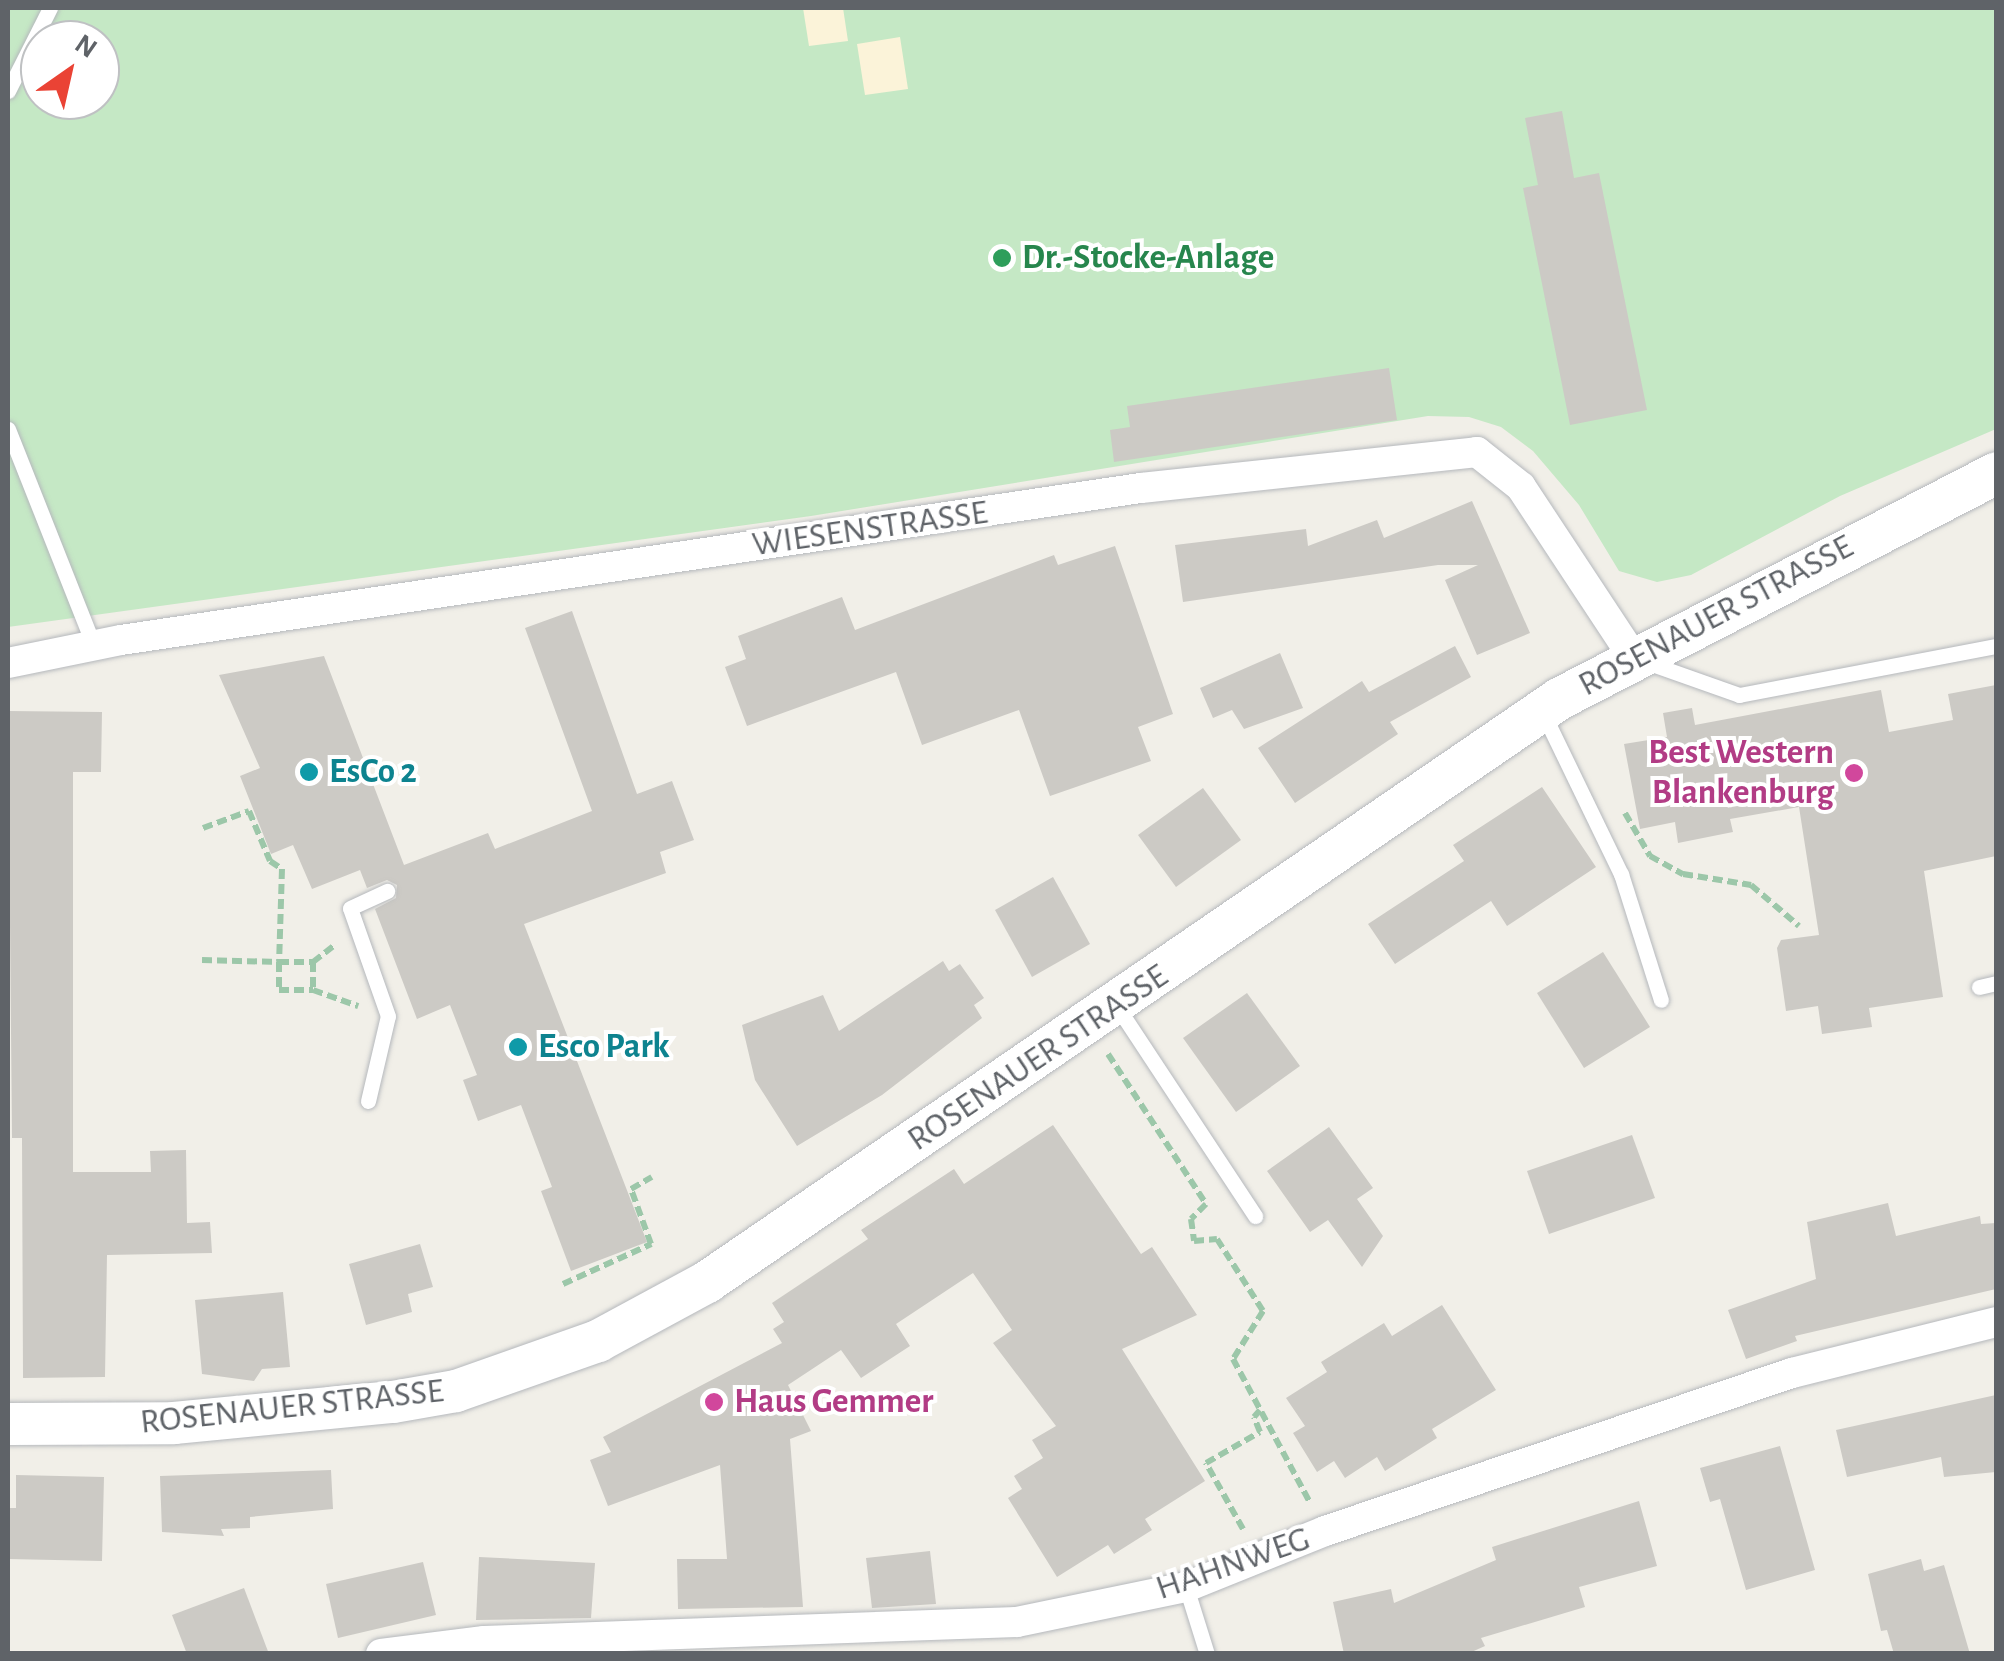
<!DOCTYPE html>
<html>
<head>
<meta charset="utf-8">
<style>
  body { margin:0 }
  #map { position:relative; width:2004px; height:1661px; overflow:hidden; background:#f1efe8; font-family:"Alegreya Sans",sans-serif }
  div>[style] { position:absolute }
  .green>* { inset:0; background:#c5e8c5 }
  .sand>* { inset:0; background:#fbf3d9 }
  .building>* { inset:0; background:#cccac5 }
  .path>* { height:6px; margin-top:-3px; transform-origin:0; background:repeating-linear-gradient(90deg,#9cc7a9 0 10px,transparent 0 15px) }
  .roads { filter:drop-shadow(0 0 2px #b5b8bc) drop-shadow(0 0 2px #b5b8bc) }
  .lane>* { height:15px; margin:-7.5px; padding:0 7.5px; transform-origin:7.5px; border-radius:7.5px; background:#fff }
  .street>* { height:30px; margin:-15px; padding:0 15px; transform-origin:15px; border-radius:15px; background:#fff }
  .secondary>* { height:42px; margin:-21px; padding:0 21px; transform-origin:21px; border-radius:21px; background:#fff }
  .dots>* { width:28px; height:28px; translate:-50% -50%; box-sizing:border-box; border:5px solid #fff; border-radius:50% }
  span { translate:-50% -50%; white-space:nowrap; text-align:center; line-height:1.15; -webkit-text-stroke:8px #fff; paint-order:stroke }
  .leisure-label { font-size:35px; color:#27864d; font-weight:700 }
  .left { translate:0 -50%; text-align:left }
  .street-label { font-size:35px; color:#5f6368 }
  .hotel-label { font-size:35px; color:#b23c85; font-weight:700 }
  .right { translate:-100% -50%; text-align:right }
  .culture-label { font-size:35px; color:#0d838f; font-weight:700 }
  .frame { position:absolute; inset:0; border:10px solid #5f6368; pointer-events:none }
  .north { position:absolute; left:20px; top:20px; width:100px; height:100px; box-sizing:border-box; background:#fff; border:2px solid #bfc1c3; border-radius:50%; rotate:34deg; font-size:28px; font-weight:700; line-height:40px; text-align:center; color:#5f6368 }
  .north::after { content:''; display:block; margin:auto; width:35px; height:45px; background:#ea4335; clip-path:polygon(50% 0,100% 100%,50% 72%,0 100%) }
</style>
</head>
<body>
<div id="map">
  <div class="green">
    <i style="clip-path:polygon(evenodd,8px 8px,1996px 8px,1996px 429px,1840px 496px,1691px 575px,1657px 582px,1619px 571px,1579px 505px,1533px 451px,1501px 427px,1469px 417px,1428px 416px,811px 516px,8px 627px,8px 8px,40px 40px,100px 40px,100px 100px,40px 100px,40px 40px)"></i>
  </div>
  <div class="sand">
    <i style="clip-path:polygon(803px 8px,843px 8px,848px 41px,809px 46px)"></i>
    <i style="clip-path:polygon(900px 37px,908px 89px,865px 95px,857px 44px)"></i>
  </div>
  <div class="building">
    <i style="clip-path:polygon(1562px 111px,1574px 178px,1599px 173px,1647px 410px,1570px 425px,1523px 188px,1538px 185px,1525px 118px)"></i>
    <i style="clip-path:polygon(1389px 368px,1397px 420px,1114px 462px,1110px 430px,1130px 427px,1127px 406px)"></i>
    <i style="clip-path:polygon(1472px 501px,1530px 633px,1477px 655px,1445px 580px,1478px 565px,1438px 565px,1183px 602px,1175px 545px,1306px 529px,1308px 546px,1377px 520px,1384px 538px)"></i>
    <i style="clip-path:polygon(1115px 546px,1173px 714px,1138px 727px,1151px 761px,1050px 796px,1019px 710px,922px 745px,896px 672px,747px 726px,725px 667px,746px 659px,738px 636px,842px 597px,855px 630px,1054px 555px,1058px 565px)"></i>
    <i style="clip-path:polygon(572px 611px,637px 794px,672px 781px,694px 840px,660px 852px,666px 873px,524px 924px,647px 1242px,571px 1271px,541px 1191px,552px 1187px,521px 1105px,478px 1121px,463px 1080px,477px 1075px,450px 1005px,417px 1019px,375px 909px,396px 898px,397px 885px,387px 880px,367px 888px,360px 870px,312px 889px,293px 845px,271px 854px,240px 776px,260px 768px,219px 675px,324px 656px,404px 865px,488px 833px,495px 849px,592px 811px,525px 628px)"></i>
    <i style="clip-path:polygon(1455px 646px,1471px 677px,1390px 722px,1398px 734px,1295px 803px,1258px 748px,1362px 681px,1369px 692px)"></i>
    <i style="clip-path:polygon(1280px 653px,1303px 708px,1244px 729px,1232px 710px,1213px 718px,1200px 688px)"></i>
    <i style="clip-path:polygon(1996px 685px,1996px 856px,1924px 871px,1943px 997px,1869px 1008px,1872px 1027px,1822px 1034px,1818px 1006px,1786px 1011px,1777px 948px,1781px 940px,1819px 935px,1799px 807px,1730px 819px,1733px 832px,1678px 843px,1675px 822px,1640px 829px,1624px 744px,1667px 737px,1663px 713px,1692px 708px,1695px 725px,1881px 690px,1889px 732px,1953px 720px,1948px 694px)"></i>
    <i style="clip-path:polygon(8px 711px,102px 712px,101px 772px,73px 772px,73px 1172px,151px 1172px,150px 1151px,186px 1150px,187px 1223px,210px 1222px,212px 1253px,107px 1255px,105px 1377px,23px 1378px,22px 1138px,12px 1138px)"></i>
    <i style="clip-path:polygon(1542px 787px,1596px 867px,1507px 926px,1491px 901px,1395px 964px,1368px 924px,1464px 861px,1453px 845px)"></i>
    <i style="clip-path:polygon(1203px 788px,1241px 840px,1176px 887px,1138px 835px)"></i>
    <i style="clip-path:polygon(1053px 877px,1090px 944px,1032px 977px,995px 910px)"></i>
    <i style="clip-path:polygon(1603px 952px,1650px 1027px,1584px 1068px,1537px 993px)"></i>
    <i style="clip-path:polygon(943px 961px,949px 971px,960px 964px,984px 998px,974px 1005px,982px 1018px,882px 1095px,797px 1146px,755px 1080px,742px 1025px,823px 995px,839px 1031px)"></i>
    <i style="clip-path:polygon(1247px 993px,1300px 1066px,1236px 1112px,1183px 1038px)"></i>
    <i style="clip-path:polygon(1053px 1125px,1141px 1254px,1152px 1247px,1197px 1315px,1122px 1349px,1205px 1481px,1145px 1519px,1152px 1530px,1114px 1554px,1108px 1545px,1057px 1577px,1008px 1498px,1022px 1489px,1014px 1476px,1043px 1458px,1032px 1440px,1056px 1426px,993px 1343px,1012px 1330px,973px 1273px,896px 1324px,910px 1346px,861px 1378px,841px 1350px,788px 1385px,811px 1431px,790px 1439px,803px 1607px,678px 1609px,677px 1559px,727px 1559px,720px 1465px,608px 1506px,590px 1460px,611px 1452px,603px 1437px,782px 1343px,773px 1329px,784px 1322px,772px 1303px,868px 1239px,861px 1230px,954px 1169px,964px 1184px)"></i>
    <i style="clip-path:polygon(1329px 1127px,1373px 1188px,1357px 1199px,1383px 1236px,1362px 1267px,1328px 1220px,1310px 1232px,1267px 1171px)"></i>
    <i style="clip-path:polygon(1632px 1135px,1655px 1198px,1549px 1234px,1527px 1171px)"></i>
    <i style="clip-path:polygon(1888px 1203px,1896px 1236px,1980px 1216px,1981px 1224px,1996px 1223px,1996px 1289px,1795px 1336px,1797px 1341px,1746px 1359px,1728px 1310px,1816px 1279px,1807px 1222px)"></i>
    <i style="clip-path:polygon(420px 1244px,433px 1287px,408px 1294px,412px 1312px,366px 1325px,349px 1264px)"></i>
    <i style="clip-path:polygon(283px 1292px,290px 1367px,262px 1369px,254px 1381px,202px 1374px,195px 1300px)"></i>
    <i style="clip-path:polygon(1442px 1305px,1496px 1390px,1432px 1429px,1437px 1438px,1385px 1471px,1377px 1457px,1345px 1478px,1334px 1461px,1317px 1472px,1293px 1433px,1305px 1426px,1286px 1398px,1327px 1372px,1321px 1362px,1384px 1323px,1392px 1336px)"></i>
    <i style="clip-path:polygon(1996px 1395px,1996px 1472px,1944px 1477px,1941px 1457px,1847px 1477px,1836px 1430px)"></i>
    <i style="clip-path:polygon(1780px 1446px,1815px 1570px,1746px 1590px,1720px 1499px,1710px 1502px,1700px 1468px)"></i>
    <i style="clip-path:polygon(331px 1470px,333px 1509px,250px 1517px,250px 1528px,221px 1529px,224px 1536px,162px 1532px,160px 1476px)"></i>
    <i style="clip-path:polygon(16px 1475px,104px 1477px,102px 1561px,8px 1559px,8px 1508px,16px 1508px)"></i>
    <i style="clip-path:polygon(1639px 1501px,1657px 1566px,1579px 1587px,1585px 1607px,1481px 1638px,1485px 1646px,1467px 1654px,1344px 1654px,1333px 1602px,1391px 1589px,1394px 1603px,1496px 1560px,1492px 1547px)"></i>
    <i style="clip-path:polygon(930px 1551px,936px 1604px,872px 1608px,866px 1558px)"></i>
    <i style="clip-path:polygon(479px 1557px,595px 1563px,591px 1618px,476px 1620px)"></i>
    <i style="clip-path:polygon(1921px 1559px,1924px 1571px,1944px 1565px,1970px 1654px,1894px 1654px,1887px 1630px,1881px 1631px,1868px 1574px)"></i>
    <i style="clip-path:polygon(423px 1562px,436px 1615px,338px 1638px,326px 1584px)"></i>
    <i style="clip-path:polygon(244px 1588px,269px 1654px,187px 1654px,172px 1615px)"></i>
  </div>
  <div class="path">
    <i style="left:1625px;top:813px;width:50px;rotate:59.8deg"></i>
    <i style="left:1650px;top:856px;width:38px;rotate:29deg"></i>
    <i style="left:1683px;top:874px;width:69px;rotate:9.2deg"></i>
    <i style="left:1751px;top:885px;width:63px;rotate:40.5deg"></i>
    <i style="left:203px;top:828px;width:49px;rotate:-20.3deg"></i>
    <i style="left:249px;top:811px;width:54px;rotate:67.2deg"></i>
    <i style="left:270px;top:861px;width:14px;rotate:34deg"></i>
    <i style="left:282px;top:869px;width:93px;rotate:91.8deg"></i>
    <i style="left:279px;top:962px;width:34px"></i>
    <i style="left:313px;top:962px;width:28px;rotate:90deg"></i>
    <i style="left:202px;top:960px;width:77px;rotate:1.5deg"></i>
    <i style="left:279px;top:962px;width:28px;rotate:90deg"></i>
    <i style="left:279px;top:990px;width:34px"></i>
    <i style="left:313px;top:990px;width:48px;rotate:19.6deg"></i>
    <i style="left:313px;top:962px;width:29px;rotate:-38deg"></i>
    <i style="left:1108px;top:1054px;width:179px;rotate:56.8deg"></i>
    <i style="left:1206px;top:1204px;width:21px;rotate:135deg"></i>
    <i style="left:1191px;top:1219px;width:22px;rotate:82deg"></i>
    <i style="left:1194px;top:1241px;width:23px;rotate:-5deg"></i>
    <i style="left:1217px;top:1239px;width:85px;rotate:57.4deg"></i>
    <i style="left:1263px;top:1311px;width:57px;rotate:122deg"></i>
    <i style="left:1233px;top:1359px;width:161px;rotate:61.8deg"></i>
    <i style="left:563px;top:1284px;width:97px;rotate:-24.4deg"></i>
    <i style="left:651px;top:1244px;width:59px;rotate:-110deg"></i>
    <i style="left:631px;top:1189px;width:24px;rotate:-30deg"></i>
    <i style="left:1243px;top:1529px;width:76px;rotate:-119.3deg"></i>
    <i style="left:1206px;top:1463px;width:62px;rotate:-29.9deg"></i>
    <i style="left:1260px;top:1432px;width:16px;rotate:-112deg"></i>
    <i style="left:1254px;top:1417px;width:9px;rotate:-49deg"></i>
  </div>
  <div class="roads">
    <div class="lane">
      <i style="left:8px;top:91px;width:93px;rotate:-63.2deg"></i>
      <i style="left:8px;top:429px;width:231px;rotate:68.4deg"></i>
      <i style="left:1646px;top:662px;width:99px;rotate:19.5deg"></i>
      <i style="left:1739px;top:695px;width:262px;rotate:-10.8deg"></i>
      <i style="left:1544px;top:715px;width:177px;rotate:64.2deg"></i>
      <i style="left:1621px;top:874px;width:132px;rotate:72.4deg"></i>
      <i style="left:1979px;top:987px;width:17px;rotate:-13deg"></i>
      <i style="left:1116px;top:1005px;width:253px;rotate:56.6deg"></i>
      <i style="left:368px;top:1101px;width:87px;rotate:-76.8deg"></i>
      <i style="left:388px;top:1016px;width:114px;rotate:-109.4deg"></i>
      <i style="left:350px;top:908px;width:41px;rotate:-24.7deg"></i>
      <i style="left:1186px;top:1587px;width:70px;rotate:72.6deg"></i>
    </div>
    <div class="street">
      <i style="left:8px;top:663px;width:115px;rotate:-11.5deg"></i>
      <i style="left:121px;top:640px;width:1031px;rotate:-8.48deg"></i>
      <i style="left:1141px;top:488px;width:338px;rotate:-6.1deg"></i>
      <i style="left:1477px;top:452px;width:56px;rotate:38.5deg"></i>
      <i style="left:1521px;top:487px;width:204px;rotate:56.6deg"></i>
      <i style="left:381px;top:1654px;width:104px;rotate:-7.2deg"></i>
      <i style="left:484px;top:1641px;width:533px;rotate:-2.04deg"></i>
      <i style="left:1017px;top:1622px;width:173px;rotate:-11.7deg"></i>
      <i style="left:1186px;top:1587px;width:150px;rotate:-21.9deg"></i>
      <i style="left:1325px;top:1531px;width:493px;rotate:-18.7deg"></i>
      <i style="left:1792px;top:1373px;width:210px;rotate:-14deg"></i>
    </div>
    <div class="secondary">
      <i style="left:8px;top:1424px;width:166px;rotate:-0.3deg"></i>
      <i style="left:174px;top:1423px;width:220px;rotate:-5.5deg"></i>
      <i style="left:393px;top:1402px;width:64px;rotate:-9.9deg"></i>
      <i style="left:456px;top:1391px;width:151px;rotate:-19.4deg"></i>
      <i style="left:598px;top:1341px;width:124px;rotate:-28.4deg"></i>
      <i style="left:707px;top:1282px;width:1032px;rotate:-34.38deg"></i>
      <i style="left:1559px;top:699px;width:492px;rotate:-27.3deg"></i>
    </div>
  </div>
  <div class="dots">
    <i style="left:1002px;top:258px;background:#2e9e5b"></i>
    <i style="left:309px;top:772px;background:#0f9aa8"></i>
    <i style="left:1854px;top:773px;background:#d1479c"></i>
    <i style="left:518px;top:1047px;background:#0f9aa8"></i>
    <i style="left:714px;top:1402px;background:#d1479c"></i>
  </div>
  <div class="leisure-label">
    <span class="left" style="left:1022px;top:258px">Dr.-Stocke-Anlage</span>
  </div>
  <div class="street-label">
    <span style="left:870px;top:529px;rotate:-8deg">WIESENSTRASSE</span>
    <span style="left:1716px;top:616px;rotate:-28deg">ROSENAUER STRASSE</span>
    <span style="left:1038px;top:1058px;rotate:-34deg">ROSENAUER STRASSE</span>
    <span style="left:292px;top:1407px;rotate:-6deg">ROSENAUER STRASSE</span>
    <span style="left:1233px;top:1564px;rotate:-19deg">HAHNWEG</span>
  </div>
  <div class="hotel-label">
    <span class="right" style="left:1834px;top:773px">Best Western<br>Blankenburg</span>
    <span class="left" style="left:734px;top:1402px">Haus Gemmer</span>
  </div>
  <div class="culture-label">
    <span class="left" style="left:329px;top:772px">EsCo 2</span>
    <span class="left" style="left:538px;top:1047px">Esco Park</span>
  </div>
  <div class="frame"></div>
  <div class="north">N</div>
</div>
</body>
</html>
